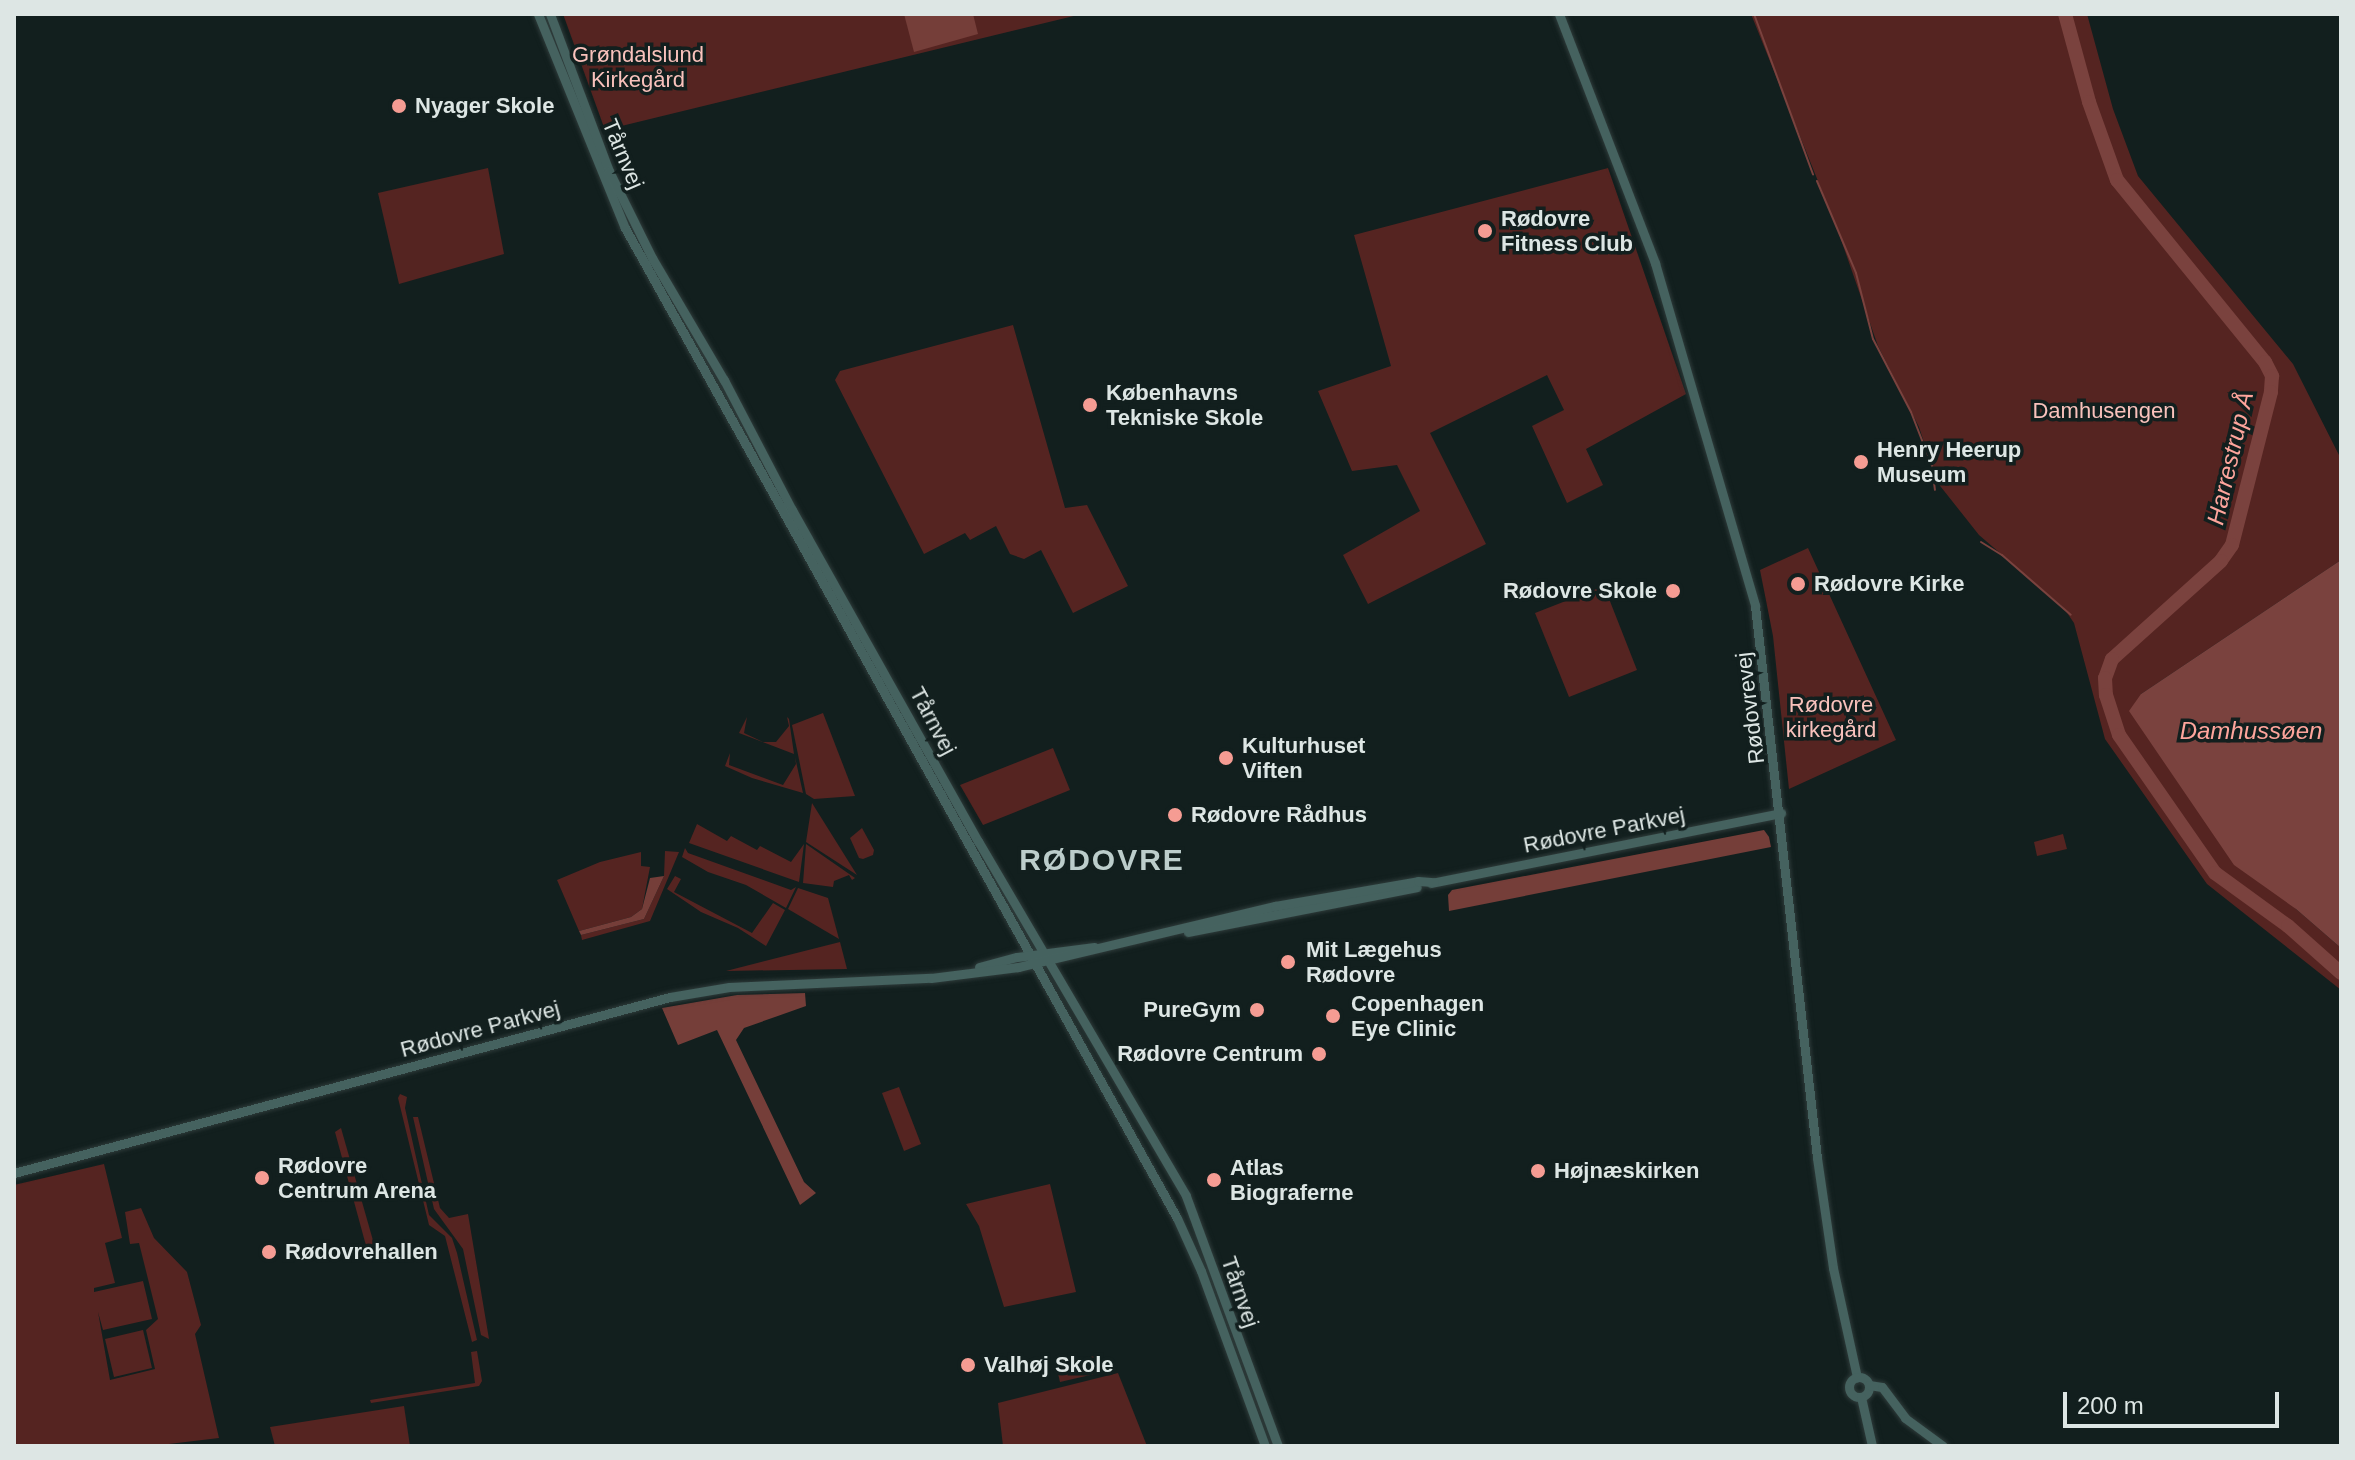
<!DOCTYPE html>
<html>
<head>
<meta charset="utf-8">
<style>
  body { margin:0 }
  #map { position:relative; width:2355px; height:1460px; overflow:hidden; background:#121f1e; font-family:Helvetica,sans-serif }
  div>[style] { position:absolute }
  .green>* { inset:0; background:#552421 }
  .forest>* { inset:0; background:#753e39 }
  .water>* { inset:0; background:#7a423e }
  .stream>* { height:2px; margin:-1px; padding:0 1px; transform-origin:1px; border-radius:1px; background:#7a423e }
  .river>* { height:14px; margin:-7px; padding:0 7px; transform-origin:7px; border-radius:7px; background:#7a423e }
  .roads { filter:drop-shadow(0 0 2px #2e3b3a) drop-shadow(0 0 2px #2e3b3a) }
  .minor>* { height:9px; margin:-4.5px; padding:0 4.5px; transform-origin:4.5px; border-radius:4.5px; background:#45625f }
  .minor>.ring { margin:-4.5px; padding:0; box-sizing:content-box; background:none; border:9px solid #45625f; border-radius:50% }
  .dots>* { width:22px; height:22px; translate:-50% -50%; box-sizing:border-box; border:4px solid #121f1e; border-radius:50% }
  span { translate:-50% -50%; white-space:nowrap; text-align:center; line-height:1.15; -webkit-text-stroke:7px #121f1e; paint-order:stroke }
  .park-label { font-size:22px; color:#f9c2bc }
  .poi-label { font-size:22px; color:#dde6e4; font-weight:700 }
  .left { translate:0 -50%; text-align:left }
  .right { translate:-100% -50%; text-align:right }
  .street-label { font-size:22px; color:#dde6e4 }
  .water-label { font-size:24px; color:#fea59c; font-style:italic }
  .district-label { font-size:30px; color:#bccdcb; font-weight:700; letter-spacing:2px }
  .frame { position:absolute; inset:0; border:16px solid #dde6e4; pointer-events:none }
  .scale { position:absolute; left:2063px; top:1392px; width:216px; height:36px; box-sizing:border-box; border:4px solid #dde6e4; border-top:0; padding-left:10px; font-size:24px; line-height:28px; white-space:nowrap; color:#dde6e4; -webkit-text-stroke:6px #121f1e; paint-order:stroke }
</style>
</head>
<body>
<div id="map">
  <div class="green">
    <i style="clip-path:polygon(563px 14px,1082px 14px,605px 130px)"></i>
    <i style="clip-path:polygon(1751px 14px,2087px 14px,2113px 109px,2138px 176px,2293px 364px,2341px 459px,2341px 560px,2141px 694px,2296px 909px,2341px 948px,2341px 990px,2207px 884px,2105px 739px,2074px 623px,2063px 607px,1979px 535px,1937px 482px,1919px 427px,1878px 346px,1838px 231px)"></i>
    <i style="clip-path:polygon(488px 168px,504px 254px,399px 284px,378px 193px)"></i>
    <i style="clip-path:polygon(1608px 168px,1686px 394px,1586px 449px,1603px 485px,1567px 503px,1532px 426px,1564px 410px,1547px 375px,1430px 433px,1486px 544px,1368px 604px,1343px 555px,1420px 511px,1397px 465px,1352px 471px,1318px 391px,1391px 366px,1354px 235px)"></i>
    <i style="clip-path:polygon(1013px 325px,1065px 508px,1087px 505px,1128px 586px,1073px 613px,1041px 550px,1024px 559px,1010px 554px,996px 526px,970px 540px,965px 533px,924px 554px,835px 380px,840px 371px)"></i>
    <i style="clip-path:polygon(1808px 548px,1896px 740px,1789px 789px,1773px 636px,1760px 570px)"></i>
    <i style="clip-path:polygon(1604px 586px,1637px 670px,1569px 697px,1535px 613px)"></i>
    <i style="clip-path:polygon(823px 713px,855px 796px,814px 799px,806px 794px,792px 725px)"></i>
    <i style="clip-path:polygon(747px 717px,744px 733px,763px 742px,776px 742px,789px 726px,787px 717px,789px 719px,794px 754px,739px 733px)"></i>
    <i style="clip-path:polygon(1053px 748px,1070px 790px,983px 825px,960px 785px)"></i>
    <i style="clip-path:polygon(730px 753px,729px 765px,783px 785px,796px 764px,795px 757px,803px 793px,752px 778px,725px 766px)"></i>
    <i style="clip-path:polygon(812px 803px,857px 875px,806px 842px)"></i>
    <i style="clip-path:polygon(697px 824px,727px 841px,731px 836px,757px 850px,760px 846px,791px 862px,804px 844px,799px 882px,689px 843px)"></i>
    <i style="clip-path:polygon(862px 828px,874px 850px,873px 855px,863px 859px,859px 858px,850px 838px)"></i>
    <i style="clip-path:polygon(2063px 834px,2067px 849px,2037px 856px,2034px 842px)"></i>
    <i style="clip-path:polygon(806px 844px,855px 878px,852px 880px,849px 875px,834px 881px,833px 887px,803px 883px)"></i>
    <i style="clip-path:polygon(685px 848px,688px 853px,791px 890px,796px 887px,786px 908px,746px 885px,708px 872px,682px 857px)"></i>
    <i style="clip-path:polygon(665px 851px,679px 852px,650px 921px,582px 940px,581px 935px,644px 919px,664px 876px)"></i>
    <i style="clip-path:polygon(641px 852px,641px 866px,650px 867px,642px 909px,631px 917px,579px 931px,557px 880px,600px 862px)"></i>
    <i style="clip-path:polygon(675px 876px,681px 879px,674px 892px,752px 933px,773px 903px,785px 910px,766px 946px,738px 928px,701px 912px,667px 889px)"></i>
    <i style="clip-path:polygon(798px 888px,828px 898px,839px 939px,788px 909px)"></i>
    <i style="clip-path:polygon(840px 942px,847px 969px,726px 971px)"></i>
    <i style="clip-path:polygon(899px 1087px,921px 1144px,904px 1151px,882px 1093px)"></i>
    <i style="clip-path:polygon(400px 1094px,407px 1097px,405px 1108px,429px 1215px,452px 1238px,457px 1253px,477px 1340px,472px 1342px,445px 1236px,429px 1225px,398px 1098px)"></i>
    <i style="clip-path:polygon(413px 1117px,418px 1117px,440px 1208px,449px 1218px,468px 1214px,489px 1339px,481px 1335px,463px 1249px,434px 1209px)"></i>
    <i style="clip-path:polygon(341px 1128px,376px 1251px,368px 1253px,335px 1132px)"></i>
    <i style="clip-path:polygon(104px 1164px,122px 1238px,105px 1243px,115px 1283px,94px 1288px,94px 1292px,143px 1281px,152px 1319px,103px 1330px,98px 1312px,110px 1380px,155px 1369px,146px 1330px,158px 1319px,139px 1243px,130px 1244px,125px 1212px,141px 1208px,154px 1238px,187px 1272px,201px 1325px,195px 1334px,219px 1438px,152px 1446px,14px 1446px,14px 1185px)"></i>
    <i style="clip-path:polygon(1050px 1184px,1076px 1292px,1004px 1307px,979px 1226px,966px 1204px)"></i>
    <i style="clip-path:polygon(143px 1330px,152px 1368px,114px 1377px,105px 1339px)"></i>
    <i style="clip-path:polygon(477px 1351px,482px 1381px,479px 1386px,371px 1403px,370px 1400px,475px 1383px,471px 1352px)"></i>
    <i style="clip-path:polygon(1095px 1356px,1099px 1373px,1060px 1382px,1056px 1365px)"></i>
    <i style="clip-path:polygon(1118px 1373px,1147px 1446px,1003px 1446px,998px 1403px)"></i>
    <i style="clip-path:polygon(404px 1406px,410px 1446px,275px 1446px,270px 1427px)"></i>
  </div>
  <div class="forest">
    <i style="clip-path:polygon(904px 14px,973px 14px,978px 34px,914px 52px)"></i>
    <i style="clip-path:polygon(1764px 830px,1769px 837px,1771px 847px,1449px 911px,1448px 895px,1452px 890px)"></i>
    <i style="clip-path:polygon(664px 876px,644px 919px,581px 935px,579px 931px,631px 917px,642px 909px,650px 878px)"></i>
    <i style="clip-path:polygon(805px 993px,806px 1006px,744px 1028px,736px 1040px,804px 1182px,816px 1193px,800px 1205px,717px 1030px,678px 1045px,662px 1008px,737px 995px)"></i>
  </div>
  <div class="water">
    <i style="clip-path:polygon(2341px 560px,2341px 948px,2296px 909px,2234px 865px,2129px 711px,2141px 694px)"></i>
  </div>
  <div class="stream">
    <i style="left:1754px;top:14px;width:171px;rotate:69.8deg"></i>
    <i style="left:1817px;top:181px;width:100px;rotate:67deg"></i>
    <i style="left:1856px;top:273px;width:68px;rotate:75.6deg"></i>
    <i style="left:1873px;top:339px;width:82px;rotate:62.5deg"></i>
    <i style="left:1911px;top:412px;width:58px;rotate:68.7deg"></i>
    <i style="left:1932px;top:466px;width:24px;rotate:83deg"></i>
    <i style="left:1981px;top:542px;width:25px;rotate:32deg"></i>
    <i style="left:2002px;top:555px;width:91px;rotate:41deg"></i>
  </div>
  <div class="river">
    <i style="left:2065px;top:14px;width:91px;rotate:74.7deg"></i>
    <i style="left:2089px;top:102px;width:83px;rotate:70.3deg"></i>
    <i style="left:2117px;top:180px;width:235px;rotate:50.9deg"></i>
    <i style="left:2265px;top:362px;width:16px;rotate:63deg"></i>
    <i style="left:2272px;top:376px;width:16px;rotate:94deg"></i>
    <i style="left:2271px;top:392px;width:158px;rotate:104.3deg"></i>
    <i style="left:2232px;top:545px;width:19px;rotate:125deg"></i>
    <i style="left:2221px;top:561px;width:147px;rotate:138deg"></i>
    <i style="left:2112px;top:659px;width:20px;rotate:110deg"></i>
    <i style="left:2105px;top:678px;width:17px;rotate:87deg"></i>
    <i style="left:2106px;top:695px;width:42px;rotate:72deg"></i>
    <i style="left:2119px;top:735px;width:168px;rotate:55.2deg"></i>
    <i style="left:2215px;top:873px;width:90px;rotate:36deg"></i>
    <i style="left:2288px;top:926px;width:71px;rotate:41.6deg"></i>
  </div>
  <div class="roads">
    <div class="minor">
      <i style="left:538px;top:14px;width:231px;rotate:67.9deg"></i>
      <i style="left:625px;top:228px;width:1133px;rotate:60.86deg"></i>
      <i style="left:1177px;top:1218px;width:58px;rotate:65.6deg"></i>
      <i style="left:1201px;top:1271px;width:186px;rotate:69.9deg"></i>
      <i style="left:550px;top:14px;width:168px;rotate:69.4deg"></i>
      <i style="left:609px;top:171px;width:97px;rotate:63.7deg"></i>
      <i style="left:652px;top:258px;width:142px;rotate:59.5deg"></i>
      <i style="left:724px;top:380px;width:147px;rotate:62.4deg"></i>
      <i style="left:792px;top:510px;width:380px;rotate:60.7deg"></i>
      <i style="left:978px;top:841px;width:411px;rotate:59.6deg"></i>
      <i style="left:1186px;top:1196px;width:266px;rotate:69.8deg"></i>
      <i style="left:1559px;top:14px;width:267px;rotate:68.9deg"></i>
      <i style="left:1655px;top:263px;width:357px;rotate:73.7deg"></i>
      <i style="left:1755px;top:606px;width:555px;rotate:83.59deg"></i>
      <i style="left:1817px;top:1158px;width:111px;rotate:81.7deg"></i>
      <i style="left:1833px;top:1268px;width:112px;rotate:77.6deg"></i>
      <i style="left:1431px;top:883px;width:357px;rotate:-11.3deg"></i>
      <i style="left:1188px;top:932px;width:233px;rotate:-11.1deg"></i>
      <i style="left:979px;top:967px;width:39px;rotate:-15deg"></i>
      <i style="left:1017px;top:957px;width:78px;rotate:-7.4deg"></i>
      <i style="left:14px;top:1173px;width:679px;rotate:-15.02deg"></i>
      <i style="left:670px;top:997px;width:60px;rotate:-9.6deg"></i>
      <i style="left:729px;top:987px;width:202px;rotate:-2.6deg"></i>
      <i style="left:931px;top:978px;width:88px;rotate:-7.2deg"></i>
      <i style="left:1018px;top:967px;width:264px;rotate:-13.4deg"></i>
      <i style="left:1275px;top:906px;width:145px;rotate:-9.9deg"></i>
      <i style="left:1418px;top:881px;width:16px;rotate:4deg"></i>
      <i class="ring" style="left:1849px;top:1377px;width:11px;height:11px"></i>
      <i style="left:1869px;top:1385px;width:13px;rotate:9deg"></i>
      <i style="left:1882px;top:1387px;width:39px;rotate:53deg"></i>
      <i style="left:1905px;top:1418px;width:47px;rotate:36.4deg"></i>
      <i style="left:1861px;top:1397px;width:50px;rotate:77.3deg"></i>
    </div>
  </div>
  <div class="dots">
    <i style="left:399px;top:106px;background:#f59c93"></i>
    <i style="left:1485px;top:231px;background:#f59c93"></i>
    <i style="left:1090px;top:405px;background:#f59c93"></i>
    <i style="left:1861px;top:462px;background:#f59c93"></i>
    <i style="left:1798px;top:584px;background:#f59c93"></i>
    <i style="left:1673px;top:591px;background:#f59c93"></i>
    <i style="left:1226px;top:758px;background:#f59c93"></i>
    <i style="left:1175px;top:815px;background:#f59c93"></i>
    <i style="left:1288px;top:962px;background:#f59c93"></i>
    <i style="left:1257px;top:1010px;background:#f59c93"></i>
    <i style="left:1333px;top:1016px;background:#f59c93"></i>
    <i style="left:1319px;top:1054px;background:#f59c93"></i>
    <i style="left:1538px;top:1171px;background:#f59c93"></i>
    <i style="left:262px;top:1178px;background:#f59c93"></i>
    <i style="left:1214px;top:1180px;background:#f59c93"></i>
    <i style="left:269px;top:1252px;background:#f59c93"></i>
    <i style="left:968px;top:1365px;background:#f59c93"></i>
  </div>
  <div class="park-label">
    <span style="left:638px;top:67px">Grøndalslund<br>Kirkegård</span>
    <span style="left:2104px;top:411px">Damhusengen</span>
    <span style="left:1831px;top:717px">Rødovre<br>kirkegård</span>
  </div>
  <div class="poi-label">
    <span class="left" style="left:415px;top:106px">Nyager Skole</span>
    <span class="left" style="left:1501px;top:231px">Rødovre<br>Fitness Club</span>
    <span class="left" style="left:1106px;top:405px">Københavns<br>Tekniske Skole</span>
    <span class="left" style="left:1877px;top:462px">Henry Heerup<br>Museum</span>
    <span class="left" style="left:1814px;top:584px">Rødovre Kirke</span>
    <span class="right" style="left:1657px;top:591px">Rødovre Skole</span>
    <span class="left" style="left:1242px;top:758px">Kulturhuset<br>Viften</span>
    <span class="left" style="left:1191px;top:815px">Rødovre Rådhus</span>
    <span class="left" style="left:1306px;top:962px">Mit Lægehus<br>Rødovre</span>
    <span class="left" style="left:1351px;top:1016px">Copenhagen<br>Eye Clinic</span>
    <span class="right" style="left:1241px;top:1010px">PureGym</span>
    <span class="right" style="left:1303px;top:1054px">Rødovre Centrum</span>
    <span class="left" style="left:278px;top:1178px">Rødovre<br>Centrum Arena</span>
    <span class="left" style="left:1230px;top:1180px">Atlas<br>Biograferne</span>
    <span class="left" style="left:1554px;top:1171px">Højnæskirken</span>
    <span class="left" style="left:285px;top:1252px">Rødovrehallen</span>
    <span class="left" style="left:984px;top:1365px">Valhøj Skole</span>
  </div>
  <div class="street-label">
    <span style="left:623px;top:154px;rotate:67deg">Tårnvej</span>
    <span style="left:1750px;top:708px;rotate:-97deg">Rødovrevej</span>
    <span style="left:933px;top:721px;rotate:62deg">Tårnvej</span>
    <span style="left:1604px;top:830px;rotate:-11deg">Rødovre Parkvej</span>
    <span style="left:480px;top:1029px;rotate:-15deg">Rødovre Parkvej</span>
    <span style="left:1240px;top:1292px;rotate:71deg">Tårnvej</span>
  </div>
  <div class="water-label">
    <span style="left:2230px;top:458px;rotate:-77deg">Harrestrup Å</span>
    <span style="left:2251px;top:731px">Damhussøen</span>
  </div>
  <div class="district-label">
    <span style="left:1102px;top:860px">RØDOVRE</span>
  </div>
  <div class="frame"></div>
  <div class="scale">200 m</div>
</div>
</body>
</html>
